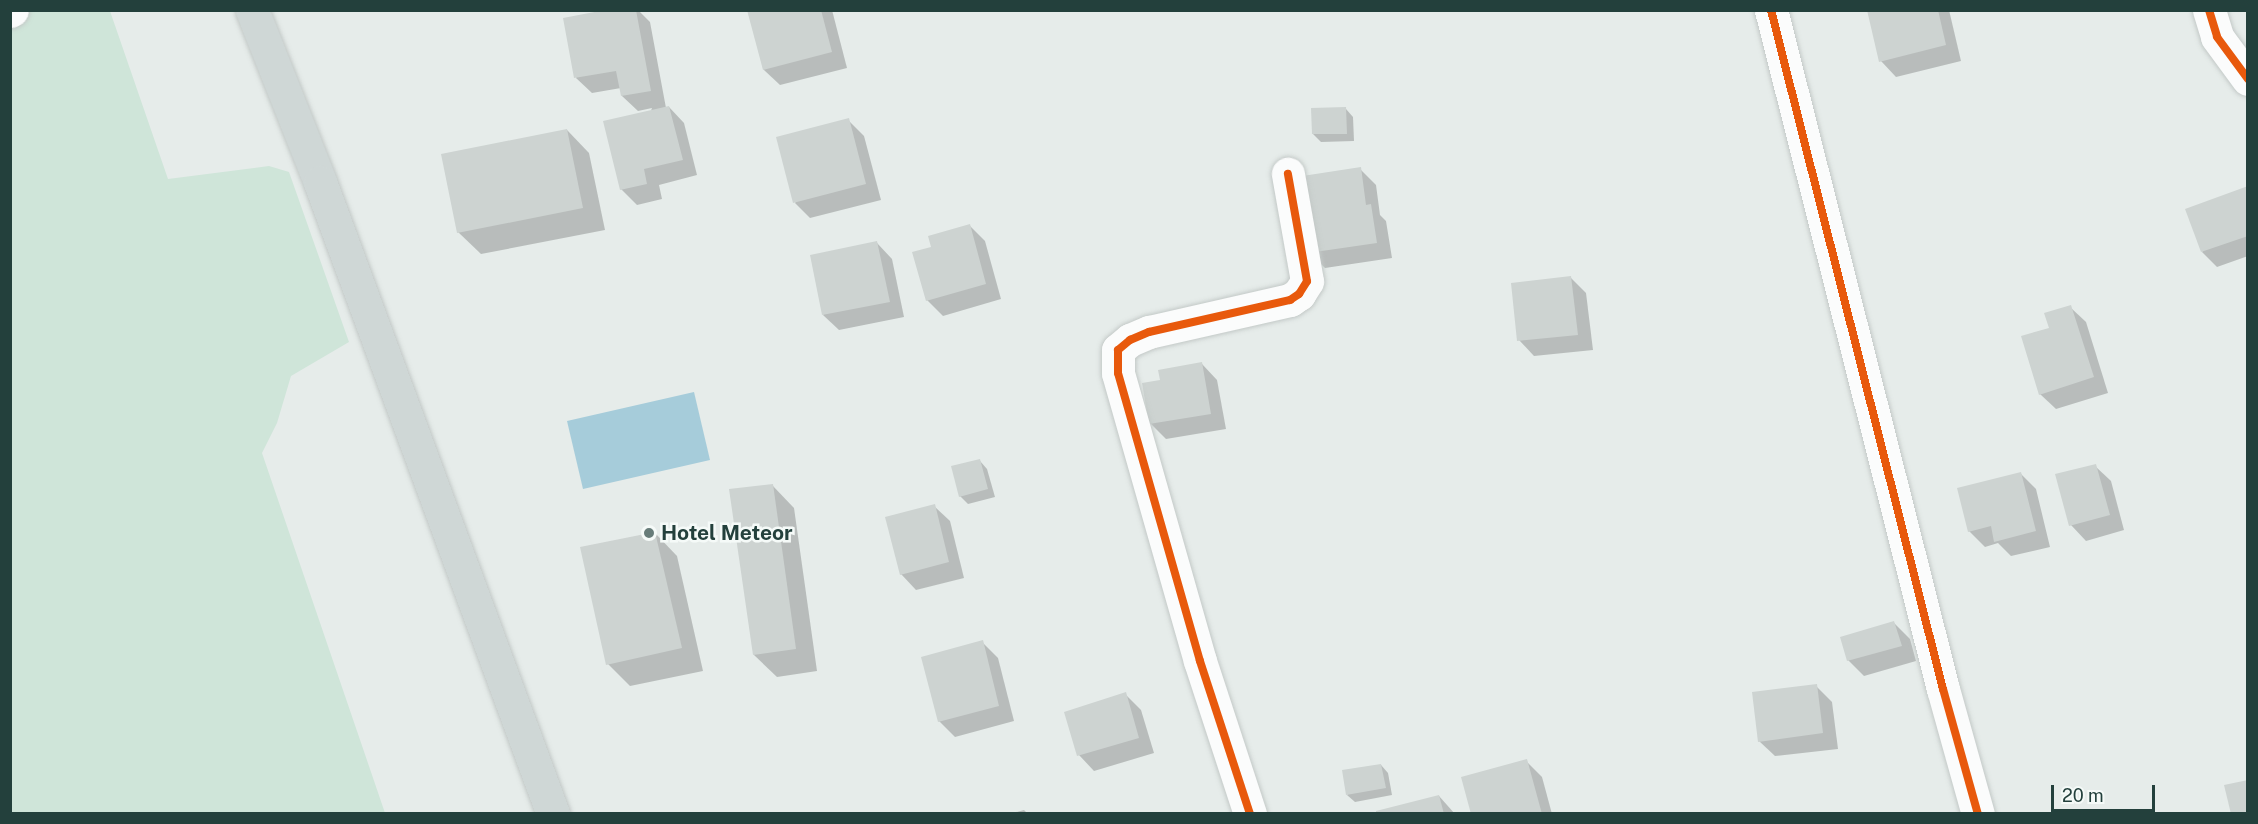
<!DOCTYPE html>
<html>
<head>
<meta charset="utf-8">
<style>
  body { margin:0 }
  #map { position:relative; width:2258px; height:824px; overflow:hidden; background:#e6ecea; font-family:"Public Sans",sans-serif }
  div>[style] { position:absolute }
  .green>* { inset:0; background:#cfe5d9 }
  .water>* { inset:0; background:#a6ccda }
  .shadow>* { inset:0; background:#0003 }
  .building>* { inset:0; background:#cdd3d1 }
  .roads { filter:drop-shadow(0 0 2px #c3c9c7) drop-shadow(0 0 2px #c3c9c7) }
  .minor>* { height:33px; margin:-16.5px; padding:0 16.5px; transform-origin:16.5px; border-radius:16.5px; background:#fbfcfc }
  .major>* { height:33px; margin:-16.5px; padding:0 16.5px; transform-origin:16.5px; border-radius:16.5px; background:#cfd7d6 }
  .cycleway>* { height:8px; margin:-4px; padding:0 4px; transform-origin:4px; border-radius:4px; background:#e8590c }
  .dots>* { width:16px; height:16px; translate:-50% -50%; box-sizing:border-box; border:3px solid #f5faf8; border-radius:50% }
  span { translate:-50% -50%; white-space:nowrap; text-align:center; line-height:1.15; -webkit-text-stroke:5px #f5faf8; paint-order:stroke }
  .poi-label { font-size:21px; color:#23403c; font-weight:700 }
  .left { translate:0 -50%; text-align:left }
  .frame { position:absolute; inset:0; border:12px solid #23403c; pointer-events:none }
  .scale { position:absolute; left:2051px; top:785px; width:104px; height:27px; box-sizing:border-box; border:3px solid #23403c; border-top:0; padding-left:8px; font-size:18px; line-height:21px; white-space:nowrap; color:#23403c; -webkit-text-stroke:4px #f5faf8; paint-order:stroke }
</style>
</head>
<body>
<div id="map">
  <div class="green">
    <i style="clip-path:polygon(10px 11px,110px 11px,168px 179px,269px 166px,289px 172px,349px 342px,291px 376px,277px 423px,262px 453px,385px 813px,11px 813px)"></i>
  </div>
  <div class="water">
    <i style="clip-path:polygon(694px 392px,710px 460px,583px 489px,567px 421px)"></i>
  </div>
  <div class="shadow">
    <i style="clip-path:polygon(613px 10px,638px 10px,650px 22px,666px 108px,669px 107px,684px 123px,697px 175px,659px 185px,662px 199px,637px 205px,621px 189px,652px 108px,638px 111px,622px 96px,621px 88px,592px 93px,576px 78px)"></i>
    <i style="clip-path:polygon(748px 10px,832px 10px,847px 68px,780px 85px,764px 70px)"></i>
    <i style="clip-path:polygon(1869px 10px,1949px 10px,1961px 61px,1896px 77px,1881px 61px)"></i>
    <i style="clip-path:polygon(1346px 109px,1353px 117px,1354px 141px,1321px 142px,1313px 134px)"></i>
    <i style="clip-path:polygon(848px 120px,864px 136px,881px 200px,810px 218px,795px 203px)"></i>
    <i style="clip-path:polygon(567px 130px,589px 153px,605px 230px,481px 254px,458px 232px)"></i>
    <i style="clip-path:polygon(1360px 169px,1376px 185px,1380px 215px,1386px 221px,1392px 258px,1325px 268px,1309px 252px)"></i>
    <i style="clip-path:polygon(2248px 188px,2248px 256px,2217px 267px,2202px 252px)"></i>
    <i style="clip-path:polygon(970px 226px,985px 241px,1001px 299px,943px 316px,927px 300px,933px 248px)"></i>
    <i style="clip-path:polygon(877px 243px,892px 259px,904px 317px,839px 330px,823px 315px)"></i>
    <i style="clip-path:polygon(1571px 278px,1586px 293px,1593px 350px,1534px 356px,1519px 340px)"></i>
    <i style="clip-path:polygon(2070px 307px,2086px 322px,2108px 393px,2056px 409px,2040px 394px,2051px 329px)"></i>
    <i style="clip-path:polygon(1202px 364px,1217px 380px,1226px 429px,1166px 439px,1150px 423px)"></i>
    <i style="clip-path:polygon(980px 461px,987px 469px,995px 497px,968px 504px,960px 496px)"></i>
    <i style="clip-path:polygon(2095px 466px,2111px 481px,2124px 530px,2086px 541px,2071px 525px)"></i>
    <i style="clip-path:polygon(2021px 474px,2036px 489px,2050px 547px,2011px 556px,1998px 543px,1985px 547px,1969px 531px)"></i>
    <i style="clip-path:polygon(772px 485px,794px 508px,817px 671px,777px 677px,754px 655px)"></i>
    <i style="clip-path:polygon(934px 506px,950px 521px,964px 578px,916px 590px,901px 574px)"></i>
    <i style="clip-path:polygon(655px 533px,677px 556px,703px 671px,630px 686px,608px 664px)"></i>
    <i style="clip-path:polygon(1894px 623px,1910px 639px,1916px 661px,1864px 676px,1848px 660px)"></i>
    <i style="clip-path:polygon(982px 642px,998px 658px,1014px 721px,955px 737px,939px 721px)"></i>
    <i style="clip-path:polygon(1816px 686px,1832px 702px,1838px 749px,1775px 756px,1759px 741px)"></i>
    <i style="clip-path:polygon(1125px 694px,1141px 710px,1154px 753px,1094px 771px,1079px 755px)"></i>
    <i style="clip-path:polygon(1526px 761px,1542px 777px,1552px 814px,1473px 814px)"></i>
    <i style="clip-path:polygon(1381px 765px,1388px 773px,1392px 795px,1355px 802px,1347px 795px)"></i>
    <i style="clip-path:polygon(1439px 796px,1455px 814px,1378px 814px)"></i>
    <i style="clip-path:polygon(1024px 810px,1028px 814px,1009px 814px)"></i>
  </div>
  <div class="building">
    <i style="clip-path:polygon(605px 10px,636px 10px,651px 91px,621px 96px,616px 71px,574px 78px,563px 18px)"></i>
    <i style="clip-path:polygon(747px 10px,821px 10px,832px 52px,763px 70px)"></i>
    <i style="clip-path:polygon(1867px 10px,1938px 10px,1946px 45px,1879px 62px)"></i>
    <i style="clip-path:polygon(669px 106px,683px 160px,644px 169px,647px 184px,620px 190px,603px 121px)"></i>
    <i style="clip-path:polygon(1346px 107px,1347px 134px,1312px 134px,1311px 108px)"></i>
    <i style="clip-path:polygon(849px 118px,866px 184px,793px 203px,776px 137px)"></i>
    <i style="clip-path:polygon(567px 129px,583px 208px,457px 233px,441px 154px)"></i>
    <i style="clip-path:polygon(1361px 167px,1366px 205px,1371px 204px,1377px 243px,1308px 253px,1296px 177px)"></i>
    <i style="clip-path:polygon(2248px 186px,2248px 236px,2201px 252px,2185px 209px)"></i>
    <i style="clip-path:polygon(970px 224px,986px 284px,926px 301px,912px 252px,931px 247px,928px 236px)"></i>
    <i style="clip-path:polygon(877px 241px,890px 302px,822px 315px,810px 255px)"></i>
    <i style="clip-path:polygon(1571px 276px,1578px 335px,1517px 341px,1511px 283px)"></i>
    <i style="clip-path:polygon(2071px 305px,2094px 377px,2039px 395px,2021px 336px,2049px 328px,2044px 313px)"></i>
    <i style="clip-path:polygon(1202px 362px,1211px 414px,1149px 424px,1142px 383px,1160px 380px,1158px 370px)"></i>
    <i style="clip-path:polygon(980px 459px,988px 489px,959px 497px,951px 466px)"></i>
    <i style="clip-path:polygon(2096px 464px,2110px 515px,2069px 526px,2055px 474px)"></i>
    <i style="clip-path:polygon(2021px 472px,2036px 531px,1994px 542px,1991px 526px,1968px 532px,1957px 488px)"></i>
    <i style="clip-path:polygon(773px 484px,796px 649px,753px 655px,729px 489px)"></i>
    <i style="clip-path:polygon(935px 504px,949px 562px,900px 575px,885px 517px)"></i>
    <i style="clip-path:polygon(655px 532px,682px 648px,606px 665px,580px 547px)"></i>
    <i style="clip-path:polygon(1894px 621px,1902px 646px,1847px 661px,1840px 637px)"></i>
    <i style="clip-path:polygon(983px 640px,999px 706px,938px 722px,921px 657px)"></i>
    <i style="clip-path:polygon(1817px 684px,1823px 733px,1758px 742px,1752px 692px)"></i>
    <i style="clip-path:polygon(1126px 692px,1139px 738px,1077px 756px,1064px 712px)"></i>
    <i style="clip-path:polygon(1527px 759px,1542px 814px,1471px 814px,1461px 777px)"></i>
    <i style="clip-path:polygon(1381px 764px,1386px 788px,1346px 795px,1342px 770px)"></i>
    <i style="clip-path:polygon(2248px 780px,2248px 814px,2231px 814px,2224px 785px)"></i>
    <i style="clip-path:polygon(1439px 795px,1444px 814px,1376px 814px,1376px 811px)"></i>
  </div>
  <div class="roads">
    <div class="minor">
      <i style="left:1771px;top:10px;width:700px;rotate:75.79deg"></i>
      <i style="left:1943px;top:689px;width:130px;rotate:74.4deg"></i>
      <i style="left:2209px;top:10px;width:28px;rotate:73deg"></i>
      <i style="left:2217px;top:37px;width:52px;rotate:53.6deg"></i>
      <i style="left:10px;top:11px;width:2px;rotate:-27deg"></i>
      <i style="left:1250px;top:814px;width:161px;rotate:-108.1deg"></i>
      <i style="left:1200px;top:661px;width:299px;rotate:-105.9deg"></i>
      <i style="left:1118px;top:373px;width:23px;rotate:-90deg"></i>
      <i style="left:1118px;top:350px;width:16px;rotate:-40deg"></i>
      <i style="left:1130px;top:340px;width:21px;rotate:-23deg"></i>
      <i style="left:1149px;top:332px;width:145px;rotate:-12.8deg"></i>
      <i style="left:1290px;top:300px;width:11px;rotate:-34deg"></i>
      <i style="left:1299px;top:294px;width:15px;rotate:-58deg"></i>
      <i style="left:1307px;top:281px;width:109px;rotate:-100.1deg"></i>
    </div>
    <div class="major">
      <i style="left:252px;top:10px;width:185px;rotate:68.4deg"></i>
      <i style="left:320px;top:182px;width:674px;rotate:69.76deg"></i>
    </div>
  </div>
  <div class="cycleway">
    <i style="left:1771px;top:10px;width:700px;rotate:75.79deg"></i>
    <i style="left:1943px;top:689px;width:130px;rotate:74.4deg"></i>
    <i style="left:2209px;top:10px;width:28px;rotate:73deg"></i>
    <i style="left:2217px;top:37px;width:52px;rotate:53.6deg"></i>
    <i style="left:1250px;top:814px;width:161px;rotate:-108.1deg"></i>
    <i style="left:1200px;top:661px;width:299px;rotate:-105.9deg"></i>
    <i style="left:1118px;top:373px;width:23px;rotate:-90deg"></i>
    <i style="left:1118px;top:350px;width:16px;rotate:-40deg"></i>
    <i style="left:1130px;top:340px;width:21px;rotate:-23deg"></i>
    <i style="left:1149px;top:332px;width:145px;rotate:-12.8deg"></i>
    <i style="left:1290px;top:300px;width:11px;rotate:-34deg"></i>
    <i style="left:1299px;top:294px;width:15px;rotate:-58deg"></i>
    <i style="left:1307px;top:281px;width:109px;rotate:-100.1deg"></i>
  </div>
  <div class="dots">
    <i style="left:649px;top:533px;background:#677c79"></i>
  </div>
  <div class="poi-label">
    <span class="left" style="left:661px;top:533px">Hotel Meteor</span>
  </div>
  <div class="frame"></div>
  <div class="scale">20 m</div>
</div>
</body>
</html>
